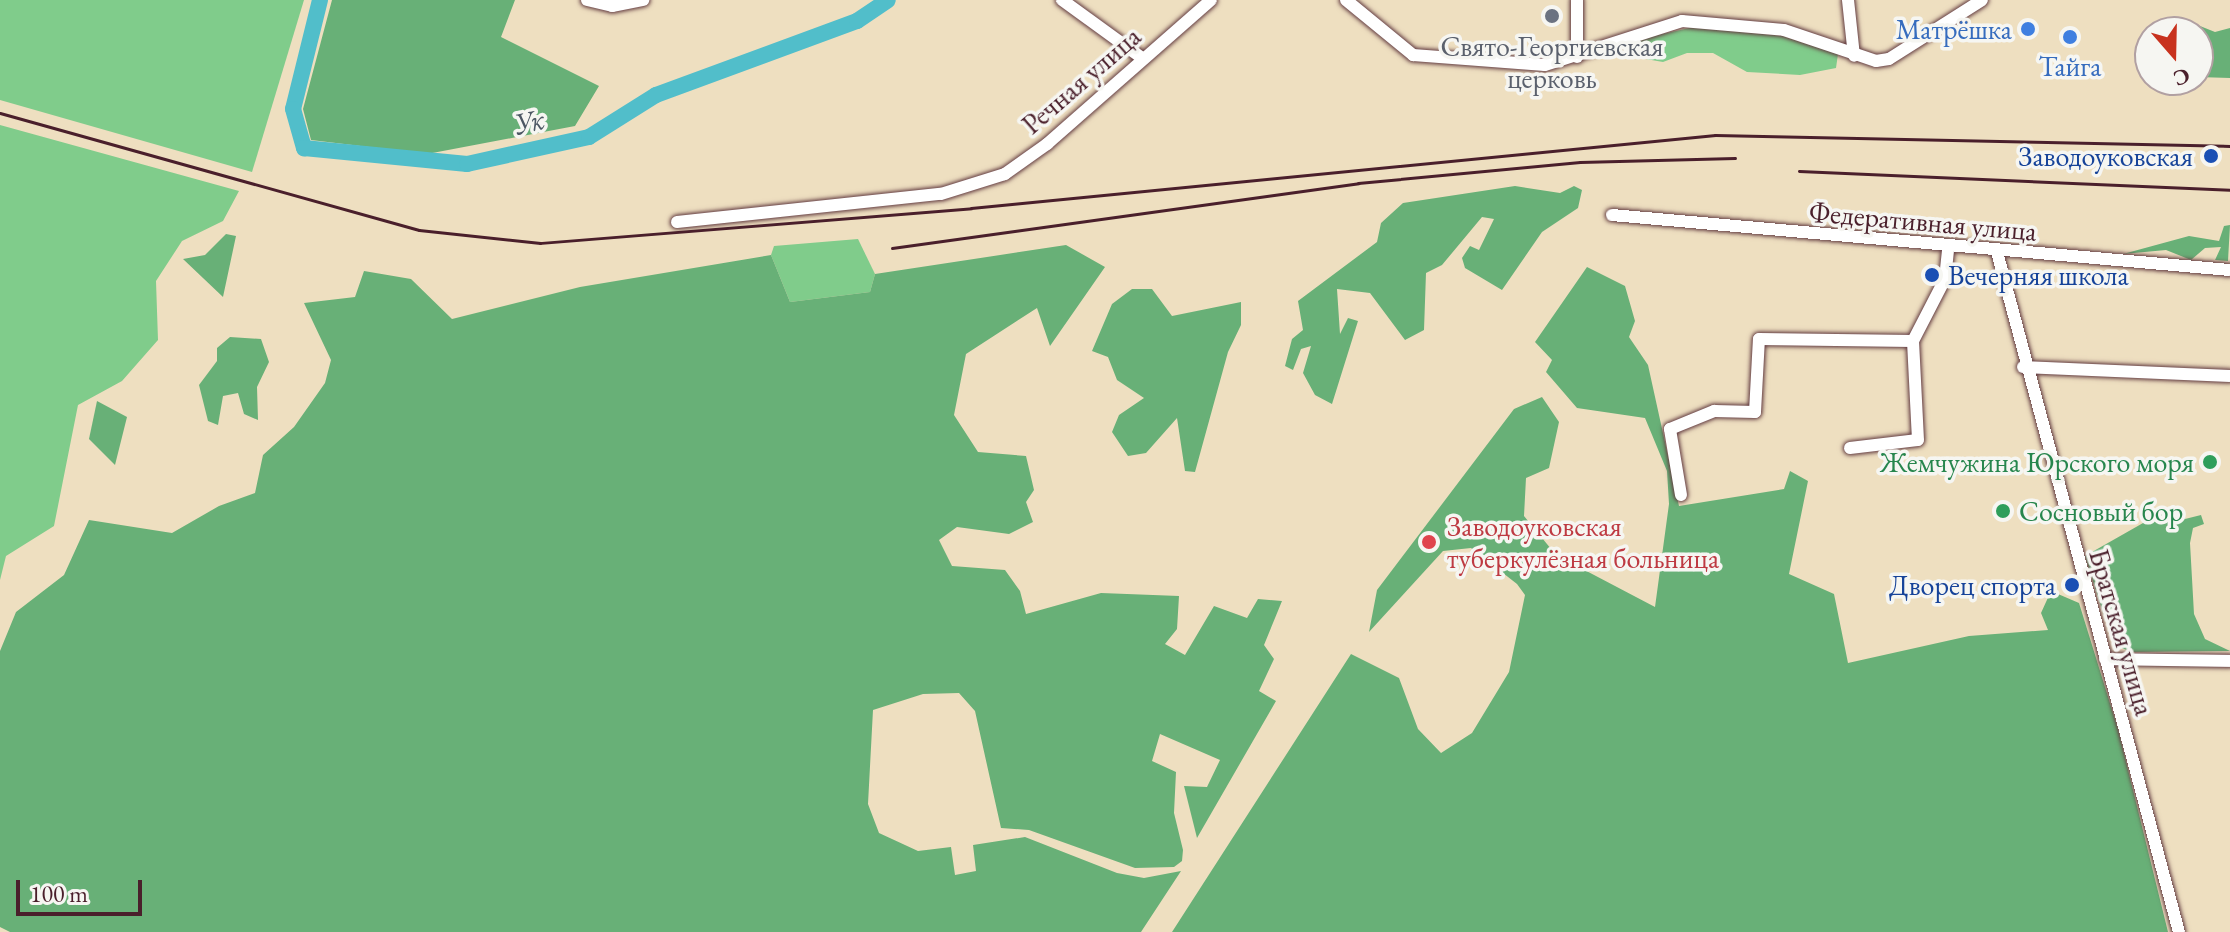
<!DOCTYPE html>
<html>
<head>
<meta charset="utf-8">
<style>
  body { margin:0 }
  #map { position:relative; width:2230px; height:932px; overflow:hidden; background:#eedfc0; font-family:"EB Garamond",serif }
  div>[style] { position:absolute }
  .green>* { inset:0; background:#80cc8b }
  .forest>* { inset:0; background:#68b077 }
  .river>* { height:16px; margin:-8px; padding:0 8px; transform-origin:8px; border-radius:8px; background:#51beca }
  .roads { filter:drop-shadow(0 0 2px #633c41) drop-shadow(0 0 2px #633c41) }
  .minor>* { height:12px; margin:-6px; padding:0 6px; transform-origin:6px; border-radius:6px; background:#fff }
  .rail>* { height:3px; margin:-1.5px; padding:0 1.5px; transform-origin:1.5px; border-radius:1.5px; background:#4a1f2b }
  .dots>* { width:22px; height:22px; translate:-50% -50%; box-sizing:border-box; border:4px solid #f6f6f2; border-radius:50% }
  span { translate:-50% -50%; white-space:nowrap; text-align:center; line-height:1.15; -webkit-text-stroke:7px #f6f6f2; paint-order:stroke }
  .shop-label { font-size:28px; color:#366cbe }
  .right { translate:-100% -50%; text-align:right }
  .worship-label { font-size:28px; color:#5b616d }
  .street-label { font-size:28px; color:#4a1f2b }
  .transit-label { font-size:28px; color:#164399 }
  .left { translate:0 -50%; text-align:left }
  .leisure-label { font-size:28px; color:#27864d }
  .health-label { font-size:28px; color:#be3a42 }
  .water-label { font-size:30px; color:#4c5763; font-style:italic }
  .north { position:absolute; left:2134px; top:16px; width:80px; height:80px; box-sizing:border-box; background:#f6f6f2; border:2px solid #b1a0a2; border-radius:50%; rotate:160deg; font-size:22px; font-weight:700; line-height:32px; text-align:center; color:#4a1f2b }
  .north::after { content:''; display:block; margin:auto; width:28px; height:36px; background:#c8321e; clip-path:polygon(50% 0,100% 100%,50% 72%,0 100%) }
  .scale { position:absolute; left:16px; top:880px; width:126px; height:36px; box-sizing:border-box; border:4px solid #4a1f2b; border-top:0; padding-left:10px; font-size:24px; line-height:28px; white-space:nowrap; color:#4a1f2b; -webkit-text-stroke:6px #f6f6f2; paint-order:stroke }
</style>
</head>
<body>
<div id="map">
  <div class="green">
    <i style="clip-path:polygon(0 0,304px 0,252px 172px,0 100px)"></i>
    <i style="clip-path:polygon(1694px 27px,1782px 36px,1838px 54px,1836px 68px,1800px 75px,1747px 72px,1713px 53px,1687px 53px,1663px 62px,1640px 58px,1626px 42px)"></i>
    <i style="clip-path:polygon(0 125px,239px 191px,223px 221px,182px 241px,156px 281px,158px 340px,122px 381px,78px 405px,54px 526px,6px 556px,0 580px)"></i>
    <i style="clip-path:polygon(858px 239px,875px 274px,870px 292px,790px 302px,771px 255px,774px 246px)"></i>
  </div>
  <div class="forest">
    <i style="clip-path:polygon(332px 0,515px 0,501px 37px,599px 86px,575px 126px,427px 154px,311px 140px,303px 109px)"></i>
    <i style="clip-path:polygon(2185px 20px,2215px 32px,2230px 28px,2230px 78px,2198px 77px,2198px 32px,2185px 32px)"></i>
    <i style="clip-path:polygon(1515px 186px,1560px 193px,1574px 186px,1582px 190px,1578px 208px,1542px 232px,1502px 290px,1465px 268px,1462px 258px,1470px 246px,1479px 250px,1494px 219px,1482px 217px,1442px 265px,1426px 273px,1424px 330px,1405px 340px,1370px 293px,1337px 289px,1340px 334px,1348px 318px,1358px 321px,1332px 404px,1315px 395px,1303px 373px,1311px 346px,1301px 349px,1293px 370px,1285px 366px,1292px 339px,1303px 330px,1298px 301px,1377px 242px,1381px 223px,1403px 203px)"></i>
    <i style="clip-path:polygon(2230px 225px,2228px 261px,2215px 260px,2221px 247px,2205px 248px,2191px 260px,2166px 250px,2123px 254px,2189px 236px,2219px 241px,2224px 226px)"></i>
    <i style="clip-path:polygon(226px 234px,236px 236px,223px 297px,183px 259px,205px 255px)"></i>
    <i style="clip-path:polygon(1066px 245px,1105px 267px,1050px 346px,1037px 308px,966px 354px,954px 415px,978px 452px,1026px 456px,1034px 490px,1026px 502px,1033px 522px,1009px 534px,957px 527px,939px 540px,952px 566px,1005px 570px,1020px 591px,1026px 614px,1101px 593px,1179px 596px,1177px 629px,1165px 644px,1185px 655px,1214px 606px,1247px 618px,1258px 599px,1282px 601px,1264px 645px,1274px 659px,1259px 691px,1276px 701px,1197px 838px,1184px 786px,1207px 787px,1220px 760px,1160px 734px,1152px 761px,1176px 772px,1174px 813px,1183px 850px,1182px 861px,1174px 867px,1135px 868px,1029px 830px,1001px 828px,975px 711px,959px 693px,923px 694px,873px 710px,868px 804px,879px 833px,918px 851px,951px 847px,955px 875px,976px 871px,973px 845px,1025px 837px,1117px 873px,1144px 878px,1181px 871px,1141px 932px,10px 932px,0 927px,0 651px,16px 612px,64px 575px,89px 520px,172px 533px,219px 506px,255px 493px,263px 455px,294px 427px,325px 383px,331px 360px,304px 303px,355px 297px,364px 271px,411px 279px,452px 319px,580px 287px,771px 255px,790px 302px,870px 292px,875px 274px)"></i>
    <i style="clip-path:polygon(1587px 267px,1625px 286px,1635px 321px,1629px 337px,1648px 365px,1679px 506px,1784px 489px,1790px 471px,1808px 481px,1789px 574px,1834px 594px,1848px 663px,1969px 636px,2048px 630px,2041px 613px,2051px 591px,2079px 603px,2118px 729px,2168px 932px,1172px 932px,1351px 654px,1399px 678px,1418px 729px,1441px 753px,1472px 733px,1509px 672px,1525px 595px,1517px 584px,1471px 548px,1443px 551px,1369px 632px,1377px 590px,1514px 409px,1542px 397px,1559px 422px,1549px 468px,1526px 478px,1524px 516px,1556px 555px,1655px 607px,1669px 504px,1667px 471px,1645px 418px,1577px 408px,1546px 372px,1552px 360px,1535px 342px)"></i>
    <i style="clip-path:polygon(1132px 289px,1152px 289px,1172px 316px,1241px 302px,1241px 325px,1228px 352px,1195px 472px,1185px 471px,1177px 418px,1146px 453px,1128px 456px,1112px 432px,1119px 415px,1144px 398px,1117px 380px,1108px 357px,1092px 351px,1112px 304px)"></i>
    <i style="clip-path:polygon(230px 337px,261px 339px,269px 362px,257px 387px,258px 420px,244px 414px,238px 393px,223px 396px,218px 425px,208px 421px,199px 385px,217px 361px,217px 348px)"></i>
    <i style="clip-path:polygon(97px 401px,127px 417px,115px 465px,89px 439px)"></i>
    <i style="clip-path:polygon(2173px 506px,2185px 519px,2201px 515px,2204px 524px,2193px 528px,2190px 543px,2194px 614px,2205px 639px,2230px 651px,2132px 652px,2119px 647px,2103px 613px,2085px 556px)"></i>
  </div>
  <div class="river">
    <i style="left:320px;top:0;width:112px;rotate:103.9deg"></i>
    <i style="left:293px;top:109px;width:41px;rotate:74.2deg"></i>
    <i style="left:304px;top:148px;width:164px;rotate:5.6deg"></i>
    <i style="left:467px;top:164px;width:125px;rotate:-12.5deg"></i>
    <i style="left:589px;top:137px;width:79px;rotate:-32.1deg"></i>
    <i style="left:656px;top:95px;width:214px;rotate:-20.2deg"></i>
    <i style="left:857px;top:21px;width:37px;rotate:-34deg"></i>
  </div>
  <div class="roads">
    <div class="minor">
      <i style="left:587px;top:0;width:26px;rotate:13deg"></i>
      <i style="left:612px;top:6px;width:32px;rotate:-11deg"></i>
      <i style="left:1062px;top:0;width:99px;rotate:35.9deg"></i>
      <i style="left:1346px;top:0;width:87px;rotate:39.4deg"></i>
      <i style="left:1413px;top:55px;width:132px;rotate:4.3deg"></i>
      <i style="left:1545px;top:65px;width:144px;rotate:-17.8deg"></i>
      <i style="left:1682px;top:21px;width:102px;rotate:5deg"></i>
      <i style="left:1784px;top:30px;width:97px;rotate:18.6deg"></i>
      <i style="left:1876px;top:61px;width:13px;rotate:-9deg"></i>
      <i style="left:1889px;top:59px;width:110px;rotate:-32.4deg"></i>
      <i style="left:1577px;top:0;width:57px;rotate:90deg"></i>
      <i style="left:1848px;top:0;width:56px;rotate:83.9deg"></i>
      <i style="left:1612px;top:215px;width:620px;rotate:5.09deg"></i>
      <i style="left:677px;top:222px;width:265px;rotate:-6.1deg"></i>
      <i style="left:941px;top:194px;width:67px;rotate:-17.4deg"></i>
      <i style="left:1005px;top:174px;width:52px;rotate:-35.5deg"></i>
      <i style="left:1047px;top:144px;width:218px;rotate:-41.3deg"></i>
      <i style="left:1997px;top:252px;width:704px;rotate:75.02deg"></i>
      <i style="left:2023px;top:367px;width:207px;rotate:2.5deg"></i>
      <i style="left:1850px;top:448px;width:68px;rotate:-6.7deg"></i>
      <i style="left:1918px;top:440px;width:99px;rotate:-92.9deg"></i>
      <i style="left:1681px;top:495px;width:67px;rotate:-99.5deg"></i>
      <i style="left:1670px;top:429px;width:48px;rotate:-22.2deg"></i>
      <i style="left:1714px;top:411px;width:41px;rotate:1.4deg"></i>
      <i style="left:1755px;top:412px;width:73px;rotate:-86.9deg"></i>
      <i style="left:1759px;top:339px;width:154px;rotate:0.7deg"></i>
      <i style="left:1913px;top:341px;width:70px;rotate:-62.7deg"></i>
      <i style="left:1945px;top:279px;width:31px;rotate:-84deg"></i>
      <i style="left:2105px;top:659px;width:125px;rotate:0.9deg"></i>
    </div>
  </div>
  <div class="rail">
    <i style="left:0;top:113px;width:435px;rotate:15.6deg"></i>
    <i style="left:419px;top:230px;width:122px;rotate:6.1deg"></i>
    <i style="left:540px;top:243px;width:432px;rotate:-4.6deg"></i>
    <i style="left:971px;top:208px;width:748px;rotate:-5.6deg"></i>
    <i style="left:1715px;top:135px;width:515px;rotate:1.22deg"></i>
    <i style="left:1799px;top:171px;width:431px;rotate:2.5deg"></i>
    <i style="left:892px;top:248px;width:471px;rotate:-7.9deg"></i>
    <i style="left:1358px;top:183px;width:223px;rotate:-5.4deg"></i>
    <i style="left:1580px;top:162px;width:155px;rotate:-1.5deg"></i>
  </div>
  <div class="dots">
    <i style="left:1552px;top:16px;background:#6b7280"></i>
    <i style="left:2028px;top:29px;background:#3f7fe0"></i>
    <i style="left:2070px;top:37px;background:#3f7fe0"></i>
    <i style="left:2211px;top:156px;background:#1a4fb4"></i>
    <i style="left:1932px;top:275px;background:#1a4fb4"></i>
    <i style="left:2210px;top:462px;background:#2e9e5b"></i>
    <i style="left:2003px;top:511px;background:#2e9e5b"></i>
    <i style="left:1429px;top:542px;background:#e0444e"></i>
    <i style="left:2072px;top:585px;background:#1a4fb4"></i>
  </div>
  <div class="shop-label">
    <span class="right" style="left:2012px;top:29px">Матрёшка</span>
    <span style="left:2070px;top:66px">Тайга</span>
  </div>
  <div class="worship-label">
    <span style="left:1552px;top:62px">Свято-Георгиевская<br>церковь</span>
  </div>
  <div class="street-label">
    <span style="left:1081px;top:80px;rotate:-41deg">Речная улица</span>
    <span style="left:1923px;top:221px;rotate:5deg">Федеративная улица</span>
    <span style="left:2122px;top:632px;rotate:74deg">Братская улица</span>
  </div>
  <div class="transit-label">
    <span class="right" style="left:2193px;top:156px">Заводоуковская</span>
    <span class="left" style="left:1948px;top:275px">Вечерняя школа</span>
    <span class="right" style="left:2056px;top:585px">Дворец спорта</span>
  </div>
  <div class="leisure-label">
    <span class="right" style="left:2194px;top:462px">Жемчужина Юрского моря</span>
    <span class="left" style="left:2019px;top:511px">Сосновый бор</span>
  </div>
  <div class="health-label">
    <span class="left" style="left:1447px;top:542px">Заводоуковская<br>туберкулёзная больница</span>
  </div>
  <div class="water-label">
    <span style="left:529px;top:122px;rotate:-12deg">Ук</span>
  </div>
  <div class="north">С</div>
  <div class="scale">100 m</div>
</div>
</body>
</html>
